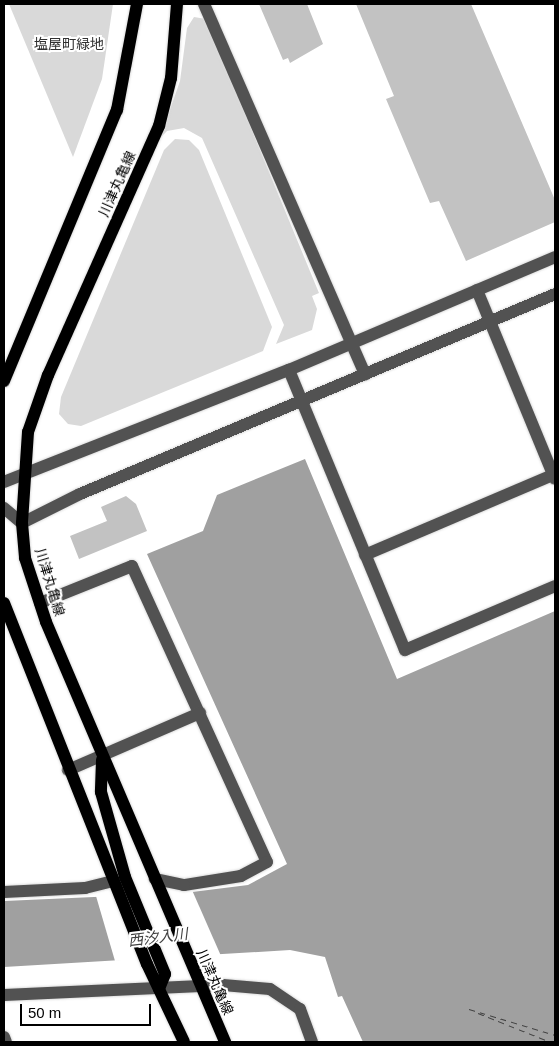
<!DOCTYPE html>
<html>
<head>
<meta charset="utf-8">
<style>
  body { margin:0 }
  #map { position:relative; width:559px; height:1046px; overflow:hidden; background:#fff; font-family:Helvetica,"Noto Sans JP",sans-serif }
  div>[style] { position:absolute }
  .green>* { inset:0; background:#d9d9d9 }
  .water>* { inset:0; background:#a0a0a0 }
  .pier>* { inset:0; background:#fff }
  .ferry>* { height:1px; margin-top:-0.5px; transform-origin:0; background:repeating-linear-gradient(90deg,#414141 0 6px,transparent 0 11px) }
  .building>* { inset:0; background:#c2c2c2 }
  .roads { filter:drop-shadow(0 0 1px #dbdbdb) drop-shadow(0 0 1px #dbdbdb) }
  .minor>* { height:12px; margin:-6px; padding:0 6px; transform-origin:6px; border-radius:6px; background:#525252 }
  .major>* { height:12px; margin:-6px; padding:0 6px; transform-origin:6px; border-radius:6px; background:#000 }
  span { translate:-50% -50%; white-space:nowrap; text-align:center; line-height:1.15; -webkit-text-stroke:4px #fff; paint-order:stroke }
  .park-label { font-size:14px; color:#303030 }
  .street-label { font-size:14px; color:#000 }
  .water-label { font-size:15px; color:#414141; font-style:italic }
  .frame { position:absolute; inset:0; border:5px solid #000; pointer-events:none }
  .scale { position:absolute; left:20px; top:1004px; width:131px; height:22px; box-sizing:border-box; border:2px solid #000; border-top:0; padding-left:6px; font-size:15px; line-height:18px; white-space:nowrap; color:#000; -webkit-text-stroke:4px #fff; paint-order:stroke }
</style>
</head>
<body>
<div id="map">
  <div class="green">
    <i style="clip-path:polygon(9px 4px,113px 4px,102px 79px,73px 157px)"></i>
    <i style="clip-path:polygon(194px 17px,206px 19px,319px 293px,312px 296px,317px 309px,312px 330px,276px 344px,284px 325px,202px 138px,184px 128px,167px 131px,160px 138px,180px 81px,187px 28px)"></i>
    <i style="clip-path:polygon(175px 139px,189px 140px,199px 150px,272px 327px,263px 351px,81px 426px,68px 424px,59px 414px,61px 397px,164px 150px)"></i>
  </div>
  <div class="water">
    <i style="clip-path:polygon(305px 459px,397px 679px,555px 611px,555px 1042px,363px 1042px,342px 996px,338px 997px,325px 957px,290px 950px,4px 967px,4px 901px,184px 893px,248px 885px,287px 864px,147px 554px,203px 531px,217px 495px)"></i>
  </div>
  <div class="pier">
    <i style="clip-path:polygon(192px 890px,221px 956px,115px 961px,96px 896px)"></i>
  </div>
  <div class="ferry">
    <i style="left:469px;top:1009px;width:90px;rotate:16.8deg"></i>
    <i style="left:478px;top:1013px;width:79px;rotate:21.7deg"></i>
  </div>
  <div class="building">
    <i style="clip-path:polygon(259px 4px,307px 4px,323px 44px,290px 63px,288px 58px,283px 60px)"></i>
    <i style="clip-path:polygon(356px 4px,471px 4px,555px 200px,555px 222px,466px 261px,439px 201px,430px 203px,386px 99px,394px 96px)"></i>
    <i style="clip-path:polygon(126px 496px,136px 504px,147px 531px,79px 559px,70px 536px,107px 521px,101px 507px)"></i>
  </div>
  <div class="roads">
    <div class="minor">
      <i style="left:204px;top:4px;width:404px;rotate:66.5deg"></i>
      <i style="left:477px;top:290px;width:204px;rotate:67.6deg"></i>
      <i style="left:289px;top:370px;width:303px;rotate:67.5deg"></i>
      <i style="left:405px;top:650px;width:163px;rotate:-23.1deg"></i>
      <i style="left:4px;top:482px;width:306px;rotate:-21.5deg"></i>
      <i style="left:289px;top:370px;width:289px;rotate:-23deg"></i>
      <i style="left:4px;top:508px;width:23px;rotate:40deg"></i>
      <i style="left:22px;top:523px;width:65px;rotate:-26.6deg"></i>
      <i style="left:80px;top:494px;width:515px;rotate:-22.83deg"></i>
      <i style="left:365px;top:555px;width:207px;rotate:-23.1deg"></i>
      <i style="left:40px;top:603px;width:99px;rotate:-21.9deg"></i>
      <i style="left:132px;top:566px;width:325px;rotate:65.5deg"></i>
      <i style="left:267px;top:862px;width:30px;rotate:152deg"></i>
      <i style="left:241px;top:876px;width:58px;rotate:171deg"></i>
      <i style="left:184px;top:885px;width:30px;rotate:-168deg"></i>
      <i style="left:68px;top:770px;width:144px;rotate:-23.4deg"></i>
      <i style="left:4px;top:892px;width:81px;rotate:-2.8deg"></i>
      <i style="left:85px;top:888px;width:29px;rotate:-14deg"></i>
      <i style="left:4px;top:995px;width:219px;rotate:-2.6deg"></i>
      <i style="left:223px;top:985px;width:47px;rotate:4.9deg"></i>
      <i style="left:270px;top:989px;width:36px;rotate:34deg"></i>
      <i style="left:300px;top:1009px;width:35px;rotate:70deg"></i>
      <i style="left:4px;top:1037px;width:5px;rotate:68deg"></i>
    </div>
    <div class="major">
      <i style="left:177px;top:4px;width:74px;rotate:94.6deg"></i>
      <i style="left:171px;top:78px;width:49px;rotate:104deg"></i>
      <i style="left:159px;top:126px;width:273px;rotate:114deg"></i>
      <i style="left:48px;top:375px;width:60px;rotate:109.3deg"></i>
      <i style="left:28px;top:432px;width:91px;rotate:93.8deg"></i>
      <i style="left:22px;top:523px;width:35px;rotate:85deg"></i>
      <i style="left:25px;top:558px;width:67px;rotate:71.8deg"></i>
      <i style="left:46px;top:622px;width:457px;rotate:66.9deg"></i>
      <i style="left:4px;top:381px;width:294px;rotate:-67.4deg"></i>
      <i style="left:117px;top:110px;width:108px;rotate:-79.3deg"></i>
      <i style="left:4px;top:603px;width:388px;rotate:68.4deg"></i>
      <i style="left:147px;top:964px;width:86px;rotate:64.6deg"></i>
      <i style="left:102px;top:760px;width:32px;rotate:92deg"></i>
      <i style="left:101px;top:792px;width:88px;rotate:74.2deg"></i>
      <i style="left:125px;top:877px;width:105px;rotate:67.6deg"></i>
      <i style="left:165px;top:974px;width:16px;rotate:112deg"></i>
    </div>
  </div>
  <div class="park-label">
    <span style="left:69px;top:44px">塩屋町緑地</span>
  </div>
  <div class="street-label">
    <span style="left:117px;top:184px;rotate:-66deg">川津丸亀線</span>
    <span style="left:50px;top:582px;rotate:73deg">川津丸亀線</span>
    <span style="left:215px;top:982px;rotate:66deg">川津丸亀線</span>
  </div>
  <div class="water-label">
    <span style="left:158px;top:937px;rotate:-7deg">西汐入川</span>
  </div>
  <div class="frame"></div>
  <div class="scale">50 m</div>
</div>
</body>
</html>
